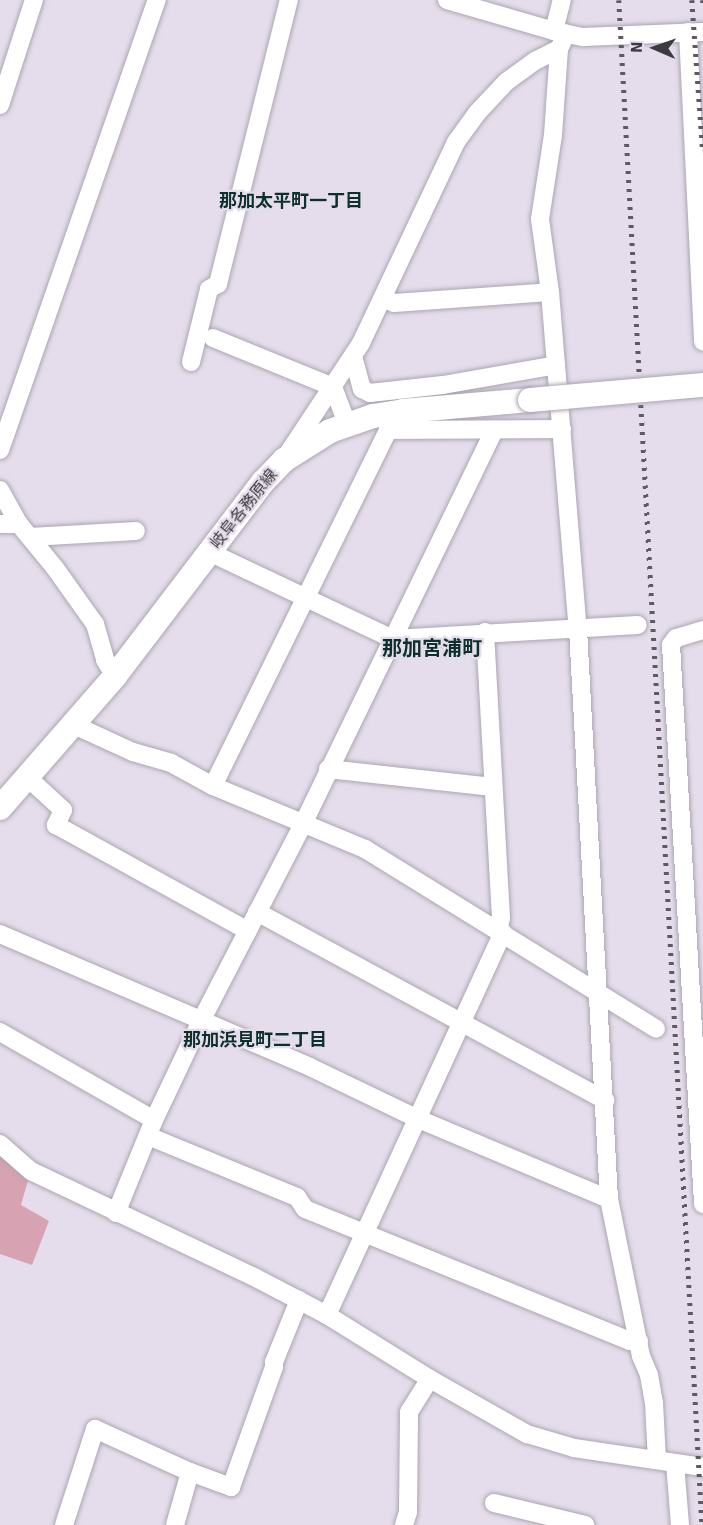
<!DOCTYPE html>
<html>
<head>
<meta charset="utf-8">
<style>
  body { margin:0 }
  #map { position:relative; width:703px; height:1525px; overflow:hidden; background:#e5ddeb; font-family:Signika,"Noto Sans JP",sans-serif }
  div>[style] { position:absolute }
  .green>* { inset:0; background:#d7a2b2 }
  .roads { filter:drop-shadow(0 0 2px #aca5b2) drop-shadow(0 0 2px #aca5b2) }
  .minor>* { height:18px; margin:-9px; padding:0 9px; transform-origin:9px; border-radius:9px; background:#fff }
  .major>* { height:24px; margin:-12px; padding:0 12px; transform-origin:12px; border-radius:12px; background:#fff }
  .rail>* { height:4.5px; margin-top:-2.25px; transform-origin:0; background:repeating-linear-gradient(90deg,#5e5a61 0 3px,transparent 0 9px) }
  .bridges { filter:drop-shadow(0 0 2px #aca5b2) drop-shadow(0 0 2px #aca5b2) }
  .major-bridge>* { height:24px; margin:-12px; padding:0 12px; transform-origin:12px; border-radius:12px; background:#fff }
  span { translate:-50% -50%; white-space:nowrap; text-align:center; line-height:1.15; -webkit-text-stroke:4.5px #e5ddeb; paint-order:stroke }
  .street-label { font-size:16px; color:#3d3a40 }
  .neighbourhood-label { font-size:18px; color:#0d302d; font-weight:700 }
  .quarter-label { font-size:20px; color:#0d302d; font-weight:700 }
  .north { position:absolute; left:625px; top:18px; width:60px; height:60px; -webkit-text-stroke:4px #e5ddeb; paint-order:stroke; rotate:272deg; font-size:16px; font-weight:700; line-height:24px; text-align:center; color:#3d3a40 }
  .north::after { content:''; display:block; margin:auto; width:21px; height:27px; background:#3d3a40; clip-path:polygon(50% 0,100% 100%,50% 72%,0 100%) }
</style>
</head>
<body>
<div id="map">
  <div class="green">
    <i style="clip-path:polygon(0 1155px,29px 1177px,21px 1205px,49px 1221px,32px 1265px,0 1254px)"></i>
  </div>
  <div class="roads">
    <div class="minor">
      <i style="left:447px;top:0;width:111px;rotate:16.2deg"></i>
      <i style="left:554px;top:31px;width:30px;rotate:12deg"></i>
      <i style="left:583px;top:37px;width:120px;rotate:-2.4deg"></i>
      <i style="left:554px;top:31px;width:32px;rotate:-76deg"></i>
      <i style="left:688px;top:32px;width:310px;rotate:87.2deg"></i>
      <i style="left:559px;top:49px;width:86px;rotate:94deg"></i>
      <i style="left:553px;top:135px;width:85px;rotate:98.8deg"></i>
      <i style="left:540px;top:219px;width:74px;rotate:82.2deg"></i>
      <i style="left:550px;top:292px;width:338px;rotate:85.3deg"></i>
      <i style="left:578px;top:629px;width:571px;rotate:86.89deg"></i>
      <i style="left:609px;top:1199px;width:160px;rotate:78.5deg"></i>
      <i style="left:641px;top:1356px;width:21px;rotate:67deg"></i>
      <i style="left:649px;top:1375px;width:28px;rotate:80deg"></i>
      <i style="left:654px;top:1403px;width:57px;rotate:87deg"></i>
      <i style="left:0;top:105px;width:110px;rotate:-72.1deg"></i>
      <i style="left:383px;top:298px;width:12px;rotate:24deg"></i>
      <i style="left:394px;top:303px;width:156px;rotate:-4deg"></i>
      <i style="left:213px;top:338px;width:130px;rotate:22.2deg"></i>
      <i style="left:333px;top:387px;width:40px;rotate:69deg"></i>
      <i style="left:353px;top:356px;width:34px;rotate:75deg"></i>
      <i style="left:362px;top:389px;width:9px;rotate:27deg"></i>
      <i style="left:370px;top:393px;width:73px;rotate:-6.3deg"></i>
      <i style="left:443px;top:385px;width:115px;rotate:-10deg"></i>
      <i style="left:191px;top:362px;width:75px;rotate:-76.1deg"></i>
      <i style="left:209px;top:289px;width:10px;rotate:-29deg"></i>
      <i style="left:218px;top:284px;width:293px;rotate:-76deg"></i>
      <i style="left:0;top:450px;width:477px;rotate:-70.8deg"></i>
      <i style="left:287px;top:455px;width:134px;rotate:-56.5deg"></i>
      <i style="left:361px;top:343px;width:222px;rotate:-64.7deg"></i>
      <i style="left:456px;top:142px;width:36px;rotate:-54deg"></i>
      <i style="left:477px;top:113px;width:42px;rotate:-46.9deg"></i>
      <i style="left:506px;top:82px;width:36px;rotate:-36deg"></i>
      <i style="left:535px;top:61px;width:27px;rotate:-27deg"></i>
      <i style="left:559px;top:49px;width:17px;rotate:-65deg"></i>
      <i style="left:0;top:490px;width:39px;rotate:61deg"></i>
      <i style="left:19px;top:524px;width:57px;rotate:50.7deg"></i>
      <i style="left:55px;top:568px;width:69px;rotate:54.5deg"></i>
      <i style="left:95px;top:624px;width:37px;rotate:74deg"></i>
      <i style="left:105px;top:660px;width:19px;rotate:58deg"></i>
      <i style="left:0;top:524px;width:19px"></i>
      <i style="left:30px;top:537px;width:106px;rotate:-3.2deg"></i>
      <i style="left:209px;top:552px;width:204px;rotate:25.3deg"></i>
      <i style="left:393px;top:639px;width:245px;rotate:-3.3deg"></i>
      <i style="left:703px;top:630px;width:28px;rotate:163deg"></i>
      <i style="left:676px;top:638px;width:9px;rotate:126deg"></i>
      <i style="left:671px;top:645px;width:560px;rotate:86.72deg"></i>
      <i style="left:485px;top:632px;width:286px;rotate:86.8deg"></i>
      <i style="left:501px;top:918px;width:12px;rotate:104deg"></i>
      <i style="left:74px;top:725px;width:65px;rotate:24.6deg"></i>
      <i style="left:133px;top:752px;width:40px;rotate:16deg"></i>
      <i style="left:171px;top:763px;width:48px;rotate:28.7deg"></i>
      <i style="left:213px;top:786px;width:165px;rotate:22.5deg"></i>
      <i style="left:365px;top:849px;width:342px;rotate:31.7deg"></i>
      <i style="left:328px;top:769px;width:166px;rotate:6.2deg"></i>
      <i style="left:27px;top:777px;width:49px;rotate:42.5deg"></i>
      <i style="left:63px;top:810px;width:17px;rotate:115deg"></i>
      <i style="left:56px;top:825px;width:219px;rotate:28.9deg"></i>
      <i style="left:213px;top:786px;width:397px;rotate:-63.8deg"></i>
      <i style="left:388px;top:430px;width:174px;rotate:-0.3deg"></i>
      <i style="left:257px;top:912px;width:396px;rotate:28.4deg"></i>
      <i style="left:0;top:934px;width:337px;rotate:23.2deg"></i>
      <i style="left:310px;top:1067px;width:118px;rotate:25.7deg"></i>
      <i style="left:416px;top:1118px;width:209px;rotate:22.8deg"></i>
      <i style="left:0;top:1032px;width:177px;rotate:29.7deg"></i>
      <i style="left:148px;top:1136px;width:161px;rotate:22.3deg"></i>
      <i style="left:297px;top:1197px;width:14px;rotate:56deg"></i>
      <i style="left:305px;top:1209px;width:351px;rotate:22.1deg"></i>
      <i style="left:630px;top:1341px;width:9px"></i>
      <i style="left:0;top:1144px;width:41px;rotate:41.1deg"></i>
      <i style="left:31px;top:1171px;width:249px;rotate:25.4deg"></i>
      <i style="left:256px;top:1278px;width:80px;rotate:27.5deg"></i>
      <i style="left:327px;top:1315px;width:121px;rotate:31.9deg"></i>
      <i style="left:430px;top:1379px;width:112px;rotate:29.6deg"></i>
      <i style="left:527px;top:1434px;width:49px;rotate:16.6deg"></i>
      <i style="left:574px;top:1448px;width:130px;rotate:8.4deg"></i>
      <i style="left:116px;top:1213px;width:100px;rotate:-67.8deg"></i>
      <i style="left:154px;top:1120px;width:110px;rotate:-64.6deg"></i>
      <i style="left:201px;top:1021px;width:222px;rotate:-62.6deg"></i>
      <i style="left:303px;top:824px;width:438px;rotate:-64.1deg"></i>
      <i style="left:327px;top:1315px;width:421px;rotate:-65.3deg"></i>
      <i style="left:675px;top:1463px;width:62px;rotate:85.4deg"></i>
      <i style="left:494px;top:1503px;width:94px;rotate:13.6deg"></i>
      <i style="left:64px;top:1525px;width:101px;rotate:-72.1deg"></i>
      <i style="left:95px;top:1429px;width:104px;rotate:24.4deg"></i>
      <i style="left:190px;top:1472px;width:44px;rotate:20.1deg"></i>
      <i style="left:231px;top:1487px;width:127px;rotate:-70.3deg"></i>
      <i style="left:274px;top:1367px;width:5px;rotate:-90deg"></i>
      <i style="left:274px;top:1362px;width:67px;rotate:-68deg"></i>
      <i style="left:175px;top:1525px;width:55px;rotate:-74.2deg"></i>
      <i style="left:404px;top:1525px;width:14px;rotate:-73deg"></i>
      <i style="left:408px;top:1512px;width:100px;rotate:-89.4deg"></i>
      <i style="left:409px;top:1412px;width:39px;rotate:-58deg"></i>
    </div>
    <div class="major">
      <i style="left:0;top:808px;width:175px;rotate:-48.9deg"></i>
      <i style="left:115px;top:676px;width:244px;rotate:-52.7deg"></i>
      <i style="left:263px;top:482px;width:30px;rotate:-46deg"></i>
      <i style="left:284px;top:460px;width:54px;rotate:-32.2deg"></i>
      <i style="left:330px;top:431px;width:46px;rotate:-19.2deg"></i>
      <i style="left:373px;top:416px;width:30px;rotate:-9deg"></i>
      <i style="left:403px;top:411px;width:127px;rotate:-5deg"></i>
    </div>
  </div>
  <div class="rail">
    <i style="left:619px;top:0;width:1527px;rotate:86.88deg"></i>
    <i style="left:692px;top:0;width:153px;rotate:85.9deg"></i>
    <i style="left:703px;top:0;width:7px;rotate:90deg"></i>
  </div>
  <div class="bridges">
    <div class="major-bridge">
      <i style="left:530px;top:400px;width:174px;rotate:-5deg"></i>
    </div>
  </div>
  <div class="street-label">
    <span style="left:244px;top:509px;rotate:-51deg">岐阜各務原線</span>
  </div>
  <div class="neighbourhood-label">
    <span style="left:291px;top:201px">那加太平町一丁目</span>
    <span style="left:255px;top:1040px">那加浜見町二丁目</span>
  </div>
  <div class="quarter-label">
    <span style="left:432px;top:648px">那加宮浦町</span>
  </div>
  <div class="north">N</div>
</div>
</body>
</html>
